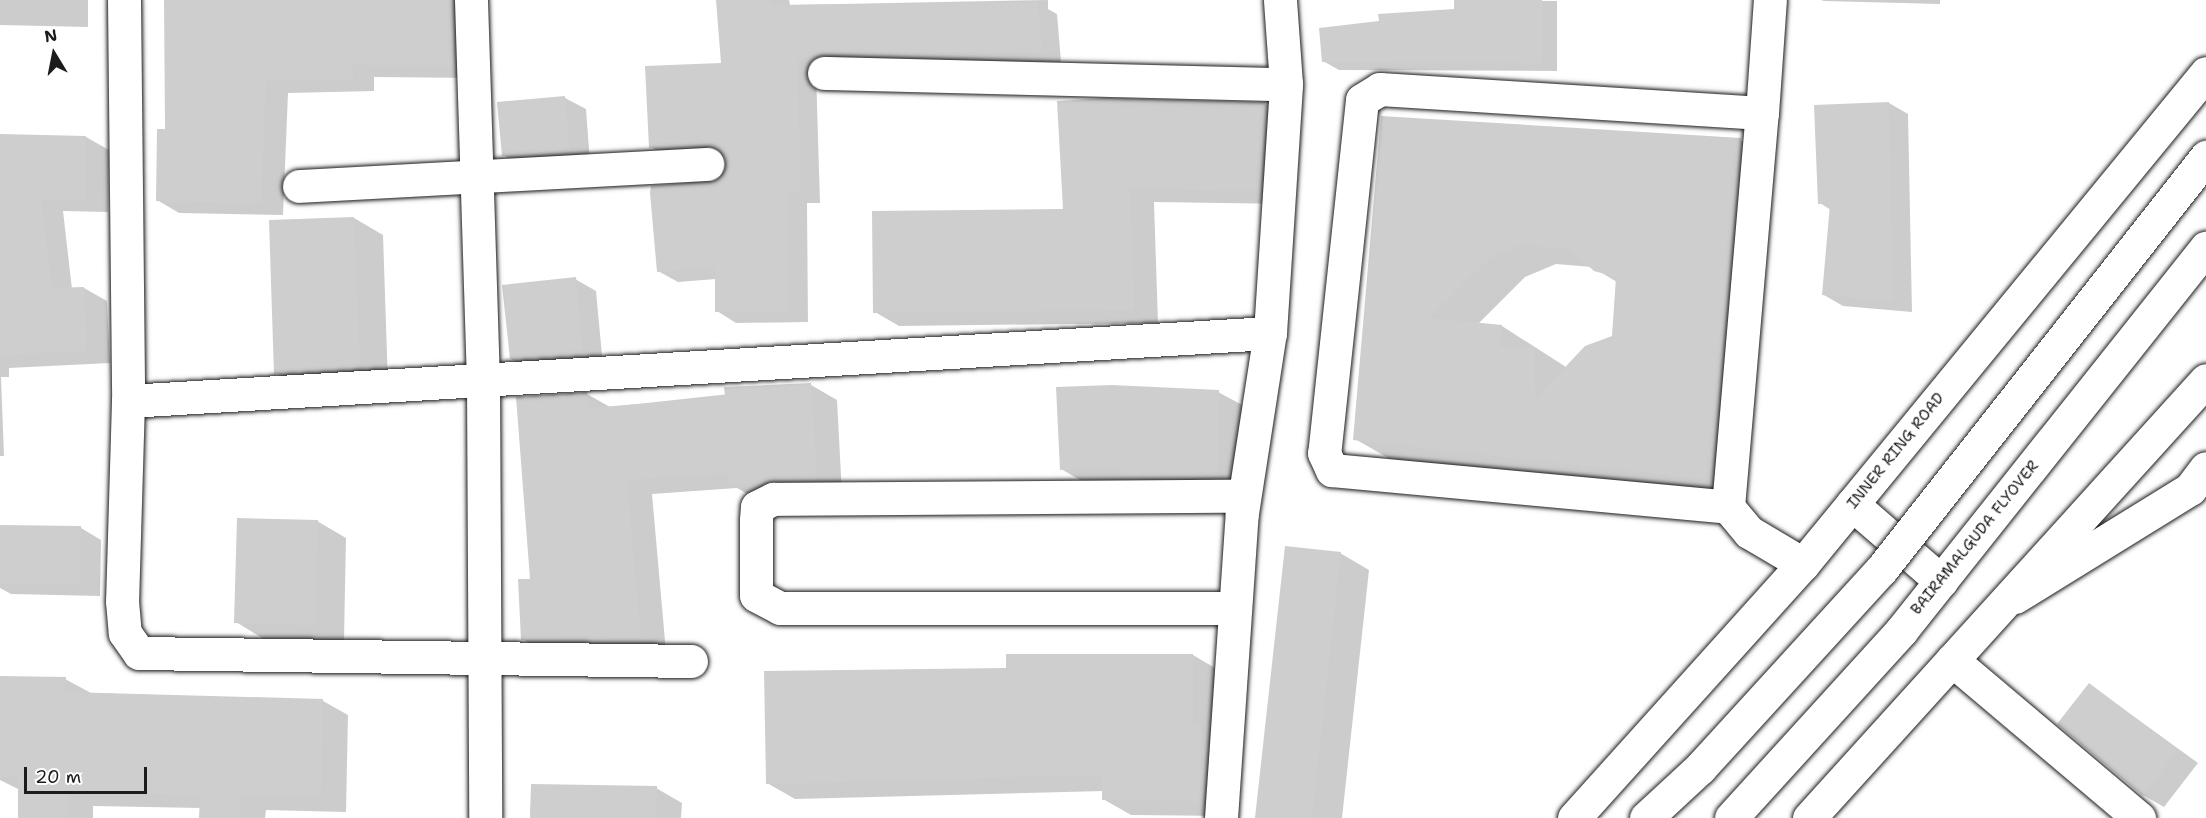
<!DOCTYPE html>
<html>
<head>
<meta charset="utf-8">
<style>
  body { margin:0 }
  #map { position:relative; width:2206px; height:818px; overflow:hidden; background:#fff; font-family:"Shantell Sans",sans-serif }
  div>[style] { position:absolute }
  .shadow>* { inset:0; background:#0003 }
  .building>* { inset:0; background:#cecece }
  .roads { filter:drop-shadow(0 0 2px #1c1c1c) drop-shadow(0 0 2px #1c1c1c) }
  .minor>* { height:33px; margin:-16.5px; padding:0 16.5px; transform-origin:16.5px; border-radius:16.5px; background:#fff }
  .major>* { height:33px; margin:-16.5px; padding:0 16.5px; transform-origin:16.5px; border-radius:16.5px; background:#fff }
  .highway>* { height:33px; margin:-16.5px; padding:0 16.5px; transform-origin:16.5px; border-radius:16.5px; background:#fff }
  .bridges { filter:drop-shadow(0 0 2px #1c1c1c) drop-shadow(0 0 2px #1c1c1c) }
  .highway-bridge>* { height:33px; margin:-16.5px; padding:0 16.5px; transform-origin:16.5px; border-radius:16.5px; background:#fff }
  span { translate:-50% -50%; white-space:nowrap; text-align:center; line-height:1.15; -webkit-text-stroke:5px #fff; paint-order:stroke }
  .street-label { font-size:15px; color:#1c1c1c }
  .north { position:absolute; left:24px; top:24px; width:60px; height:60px; -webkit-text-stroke:4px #fff; paint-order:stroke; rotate:350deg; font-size:16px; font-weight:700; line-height:24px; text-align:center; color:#1c1c1c }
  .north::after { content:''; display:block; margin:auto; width:21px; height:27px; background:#1c1c1c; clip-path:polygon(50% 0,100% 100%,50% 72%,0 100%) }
  .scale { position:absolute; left:24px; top:767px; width:123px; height:27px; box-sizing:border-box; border:3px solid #1c1c1c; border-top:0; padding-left:8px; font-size:18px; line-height:21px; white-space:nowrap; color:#1c1c1c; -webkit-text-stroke:4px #fff; paint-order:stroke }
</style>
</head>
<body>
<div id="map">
  <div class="shadow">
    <i style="clip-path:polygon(0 0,88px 0,88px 27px,0 25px)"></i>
    <i style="clip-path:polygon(166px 0,475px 0,476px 78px,374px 77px,374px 91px,288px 93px,283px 215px,179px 213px,157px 200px,166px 131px)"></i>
    <i style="clip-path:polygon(717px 0,789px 0,790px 5px,1048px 0,1048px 9px,1057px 14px,1061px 62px,816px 71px,820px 203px,807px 203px,808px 322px,736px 323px,717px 311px,716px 279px,678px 282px,658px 271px,709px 184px,725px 174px,725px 156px,670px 159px,651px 147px,723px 64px)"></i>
    <i style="clip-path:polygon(1455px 0,1557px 1px,1557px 71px,1339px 70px,1323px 61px,1455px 10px)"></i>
    <i style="clip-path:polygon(1821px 0,1940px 0,1940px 4px,1824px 1px)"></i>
    <i style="clip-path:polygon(565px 98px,586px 109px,590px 163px,524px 167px,503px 155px)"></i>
    <i style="clip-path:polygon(1059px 103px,1265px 104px,1289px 118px,1284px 204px,1154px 202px,1158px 323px,899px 326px,875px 312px,1064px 210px)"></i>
    <i style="clip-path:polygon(1889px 103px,1908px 114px,1912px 312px,1843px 306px,1824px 295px,1831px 210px,1820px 203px)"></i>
    <i style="clip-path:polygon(evenodd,1382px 118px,1740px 140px,1775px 160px,1746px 499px,1390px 459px,1355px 439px,1382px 118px,1556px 264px,1592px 267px,1617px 282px,1614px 337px,1566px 367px,1502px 326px,1478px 324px,1525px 277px,1556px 264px)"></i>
    <i style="clip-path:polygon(0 136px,86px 137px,109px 150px,108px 212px,63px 211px,72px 289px,84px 288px,107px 301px,110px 363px,9px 368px,9px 377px,1px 377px,4px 456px,0 456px)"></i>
    <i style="clip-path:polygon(354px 218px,383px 235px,388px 384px,305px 389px,276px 373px)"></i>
    <i style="clip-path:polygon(575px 279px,596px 291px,603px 366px,532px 370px,511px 359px)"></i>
    <i style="clip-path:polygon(811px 385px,837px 400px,842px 494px,756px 499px,737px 488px,652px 494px,666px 652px,548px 654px,522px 639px,531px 580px,587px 394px,610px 407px)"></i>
    <i style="clip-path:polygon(1218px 392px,1244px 406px,1243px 491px,1087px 484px,1061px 469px)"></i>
    <i style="clip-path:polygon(317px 521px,346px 538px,344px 640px,264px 639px,236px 622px)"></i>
    <i style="clip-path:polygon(0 526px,81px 528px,101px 540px,100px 596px,11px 594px,0 588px)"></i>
    <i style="clip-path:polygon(1340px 553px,1369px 570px,1342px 818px,1256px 818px)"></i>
    <i style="clip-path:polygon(1193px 655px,1220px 671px,1227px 816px,1131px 815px,1103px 799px,1104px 791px,795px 799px,767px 783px,1007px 669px)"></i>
    <i style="clip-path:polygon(0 678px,65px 679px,91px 693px,323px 701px,348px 715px,346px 812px,266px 810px,265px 818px,201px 818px,201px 808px,93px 806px,93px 818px,20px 818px,20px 790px,0 780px)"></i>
    <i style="clip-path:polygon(2089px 684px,2198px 763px,2164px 807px,2143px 795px)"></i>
    <i style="clip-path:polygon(532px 785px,656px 788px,682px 803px,681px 818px,530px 818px)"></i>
  </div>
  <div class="building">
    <i style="clip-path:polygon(164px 0,452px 0,454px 66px,353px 65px,353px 80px,266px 81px,261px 203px,156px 201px,157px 129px,165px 129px)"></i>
    <i style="clip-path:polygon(716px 0,771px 0,772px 5px,1038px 2px,1042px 52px,824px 54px,797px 60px,801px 193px,788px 193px,789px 312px,715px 312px,715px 267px,657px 272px,650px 193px,651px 186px,717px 180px,726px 162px,722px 153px,707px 145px,649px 148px,645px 66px,721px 63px)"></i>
    <i style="clip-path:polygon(1454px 0,1542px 0,1542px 63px,1322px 62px,1319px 28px,1379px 21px,1378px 14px,1454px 9px)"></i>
    <i style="clip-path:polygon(565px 96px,570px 152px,502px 156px,497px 102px)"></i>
    <i style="clip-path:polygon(1106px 98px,1265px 102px,1260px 191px,1130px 189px,1134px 310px,873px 313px,872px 211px,1063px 209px,1057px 101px)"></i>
    <i style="clip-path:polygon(1889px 102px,1893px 302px,1822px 295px,1830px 204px,1818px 204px,1814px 105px)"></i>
    <i style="clip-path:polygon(evenodd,1381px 116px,1741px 138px,1712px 480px,1353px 440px,1381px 116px,1520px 245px,1569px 249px,1594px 271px,1616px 277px,1612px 336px,1585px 346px,1535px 399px,1534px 347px,1500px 347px,1502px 325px,1429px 318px,1490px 258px,1520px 245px)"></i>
    <i style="clip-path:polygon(0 134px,86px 136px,85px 200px,41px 199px,52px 288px,84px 287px,87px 351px,0 355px)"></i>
    <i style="clip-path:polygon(354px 217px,360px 368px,274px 374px,269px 220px)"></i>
    <i style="clip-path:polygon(576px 277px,583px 355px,510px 359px,502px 285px)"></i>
    <i style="clip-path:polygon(811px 383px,817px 480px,729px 485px,728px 473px,627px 480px,641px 638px,521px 640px,518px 579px,530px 579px,516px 397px,587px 392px,589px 408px,725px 397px,724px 387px)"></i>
    <i style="clip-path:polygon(1112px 385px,1219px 390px,1218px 477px,1122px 476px,1122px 468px,1060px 470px,1056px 387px)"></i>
    <i style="clip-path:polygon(237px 518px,318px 520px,315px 625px,234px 623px)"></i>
    <i style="clip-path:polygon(0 525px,81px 526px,80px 585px,0 584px)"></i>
    <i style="clip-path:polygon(1285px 546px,1341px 552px,1312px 818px,1255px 818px)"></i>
    <i style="clip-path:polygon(1006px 654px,1193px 654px,1193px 724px,1201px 724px,1200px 801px,1102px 800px,1102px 775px,766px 784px,764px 671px,1006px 668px)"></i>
    <i style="clip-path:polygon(0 676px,66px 677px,66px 692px,323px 699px,321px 798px,241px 796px,240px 818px,199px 818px,200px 795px,68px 792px,68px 818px,18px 818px,18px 777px,0 777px)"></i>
    <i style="clip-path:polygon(2089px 683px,2178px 750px,2143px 796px,2057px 724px)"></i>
    <i style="clip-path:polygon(531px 784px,657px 786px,656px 818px,530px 818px)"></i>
  </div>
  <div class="roads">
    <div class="minor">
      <i style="left:124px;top:0;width:401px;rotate:89.4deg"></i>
      <i style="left:128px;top:401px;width:200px;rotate:91.7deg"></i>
      <i style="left:122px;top:601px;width:32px;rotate:85deg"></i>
      <i style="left:125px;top:633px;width:24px;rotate:55deg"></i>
      <i style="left:139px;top:653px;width:552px;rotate:0.83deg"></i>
      <i style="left:471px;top:0;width:383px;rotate:88.2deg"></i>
      <i style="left:483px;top:383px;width:435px;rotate:89.7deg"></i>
      <i style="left:824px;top:73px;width:462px;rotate:1.4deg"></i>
      <i style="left:1762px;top:113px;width:383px;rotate:-176.4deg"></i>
      <i style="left:1380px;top:89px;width:21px;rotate:149deg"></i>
      <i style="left:1362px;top:100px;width:355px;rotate:96.1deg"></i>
      <i style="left:1324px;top:453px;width:19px;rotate:65deg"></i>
      <i style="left:1332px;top:470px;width:398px;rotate:5.3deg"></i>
      <i style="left:1728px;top:507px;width:395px;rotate:-85.1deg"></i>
      <i style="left:1762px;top:113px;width:113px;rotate:-86deg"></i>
      <i style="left:299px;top:186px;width:409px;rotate:-3.1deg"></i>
      <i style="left:128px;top:401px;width:1144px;rotate:-3.41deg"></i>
      <i style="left:1270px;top:333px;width:250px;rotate:-86.3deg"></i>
      <i style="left:1286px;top:84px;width:84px;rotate:-94.1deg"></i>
      <i style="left:1728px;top:507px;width:33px;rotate:50deg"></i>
      <i style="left:1749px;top:532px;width:63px;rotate:30.7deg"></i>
      <i style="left:1235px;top:608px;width:455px;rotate:180deg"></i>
      <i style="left:780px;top:608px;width:27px;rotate:-152deg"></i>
      <i style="left:756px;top:595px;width:75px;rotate:-90deg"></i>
      <i style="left:756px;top:520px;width:13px;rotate:-86deg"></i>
      <i style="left:757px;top:507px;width:18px;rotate:-27deg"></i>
      <i style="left:773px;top:499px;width:471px;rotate:-0.4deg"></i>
      <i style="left:1952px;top:660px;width:245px;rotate:40.2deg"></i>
      <i style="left:1221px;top:818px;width:306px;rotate:-86.1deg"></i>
      <i style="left:1242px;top:513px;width:182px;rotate:-81.2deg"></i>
    </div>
    <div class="major">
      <i style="left:2015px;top:597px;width:206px;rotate:-31.7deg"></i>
      <i style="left:2190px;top:489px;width:26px;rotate:-53deg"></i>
      <i style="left:1574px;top:818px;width:342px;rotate:-48deg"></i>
      <i style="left:1803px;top:564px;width:635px;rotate:-50.62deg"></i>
    </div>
    <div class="highway">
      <i style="left:1852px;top:504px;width:118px;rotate:40.9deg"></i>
      <i style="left:1731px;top:818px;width:253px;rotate:-47.7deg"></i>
      <i style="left:1901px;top:631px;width:490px;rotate:-51.5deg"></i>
      <i style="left:1809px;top:818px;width:591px;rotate:-47.81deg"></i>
    </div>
  </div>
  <div class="bridges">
    <div class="highway-bridge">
      <i style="left:1646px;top:818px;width:74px;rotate:-42.8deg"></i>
      <i style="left:1700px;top:768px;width:268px;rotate:-47.6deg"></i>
      <i style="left:1881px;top:570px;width:526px;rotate:-51.8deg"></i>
    </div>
  </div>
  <div class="street-label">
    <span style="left:1896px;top:451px;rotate:-51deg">INNER RING ROAD</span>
    <span style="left:1975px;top:538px;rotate:-51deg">BAIRAMALGUDA FLYOVER</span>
  </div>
  <div class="north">N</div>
  <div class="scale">20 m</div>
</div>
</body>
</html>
